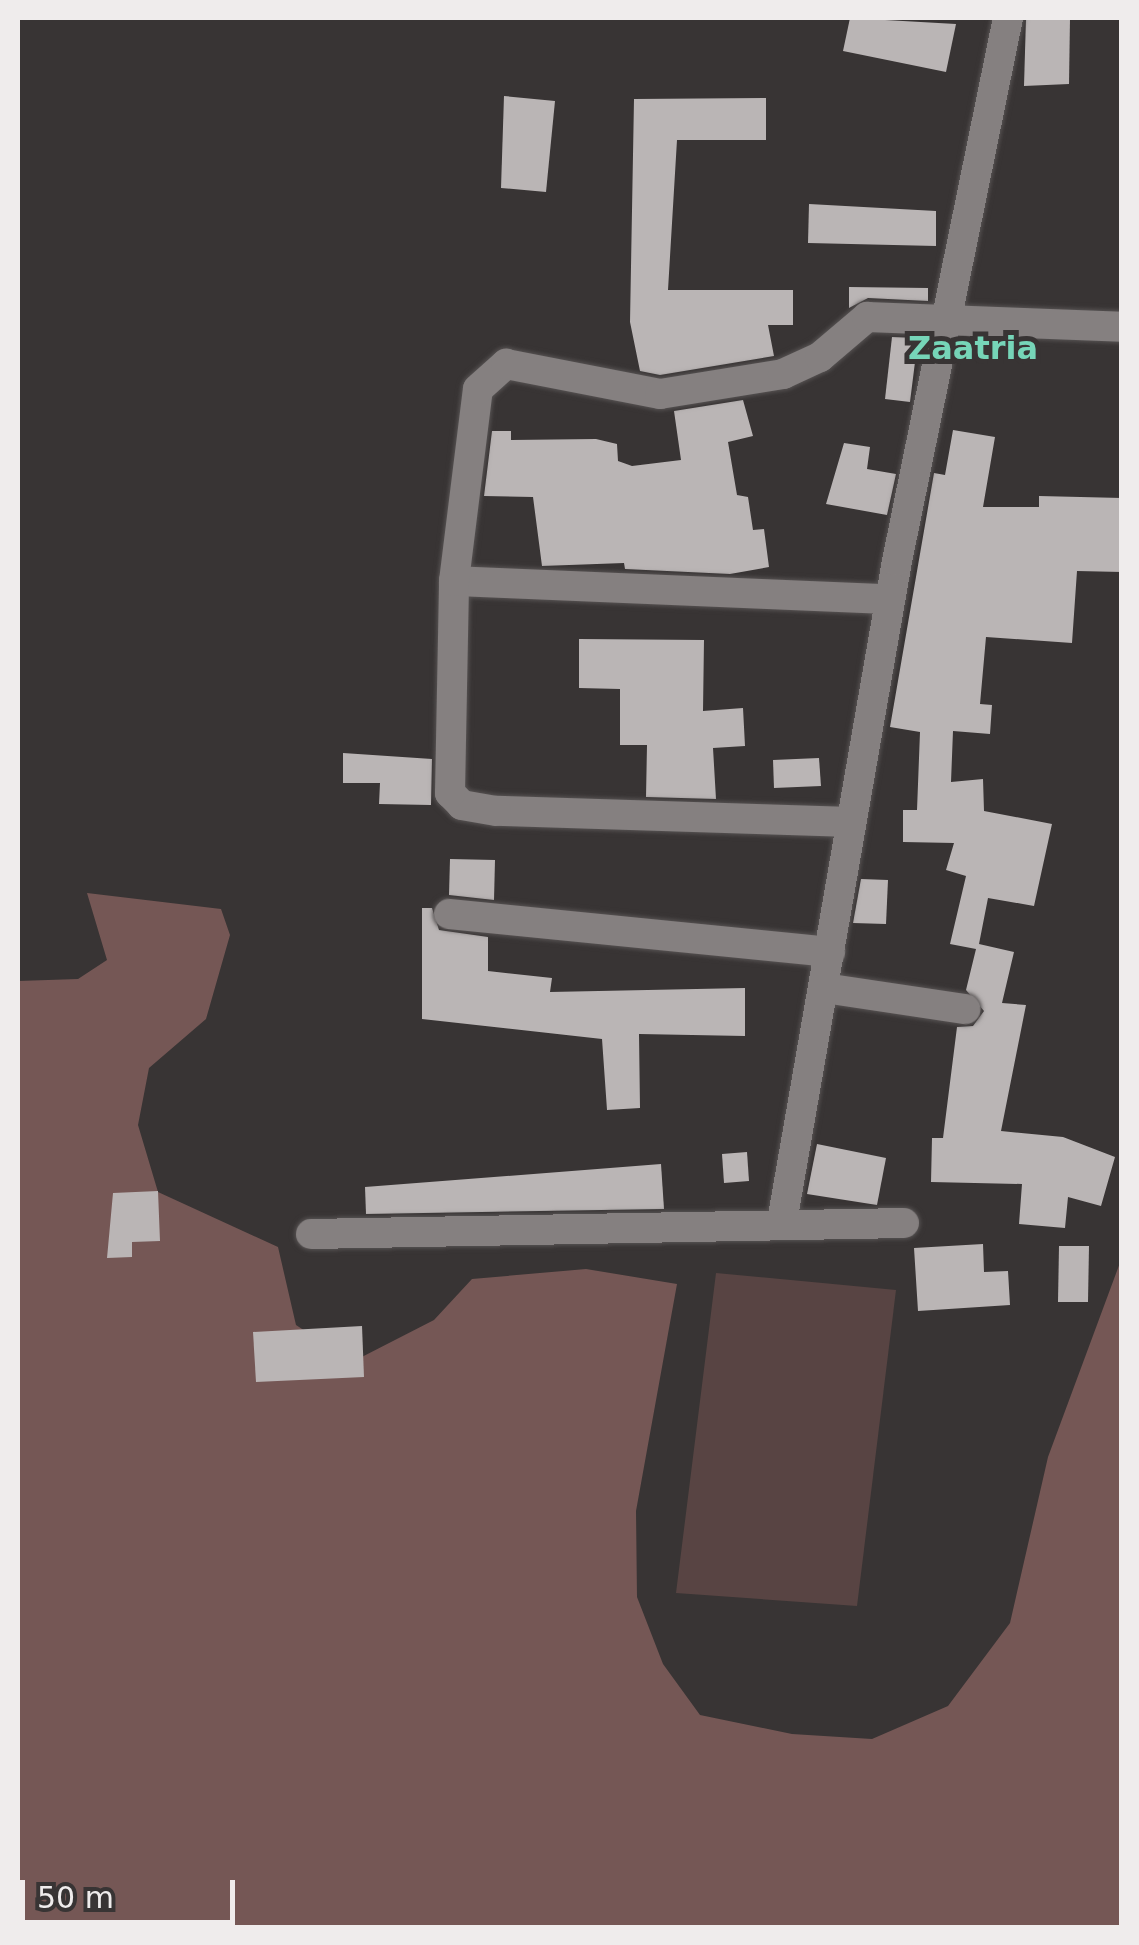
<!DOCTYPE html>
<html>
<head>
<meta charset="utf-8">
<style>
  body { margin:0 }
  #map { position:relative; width:1139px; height:1945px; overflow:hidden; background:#383434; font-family:"DejaVu Sans",sans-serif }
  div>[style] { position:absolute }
  .green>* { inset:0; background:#584443 }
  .forest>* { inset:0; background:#755755 }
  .building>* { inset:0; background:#bab5b5 }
  .roads { filter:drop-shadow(0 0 2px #565252) drop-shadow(0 0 2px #565252) }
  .minor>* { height:30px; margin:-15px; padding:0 15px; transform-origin:15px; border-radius:15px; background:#858080 }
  span { translate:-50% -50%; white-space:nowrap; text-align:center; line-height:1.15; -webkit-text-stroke:10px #383434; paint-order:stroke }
  .quarter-label { font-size:32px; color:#76d5b8; font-weight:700 }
  .frame { position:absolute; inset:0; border:20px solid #efecec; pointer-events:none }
  .scale { position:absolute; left:20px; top:1880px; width:215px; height:45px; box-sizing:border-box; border:5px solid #efecec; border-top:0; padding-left:12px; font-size:30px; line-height:35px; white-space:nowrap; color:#efecec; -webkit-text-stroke:8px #383434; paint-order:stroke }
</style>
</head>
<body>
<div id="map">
  <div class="green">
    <i style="clip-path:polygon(716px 1273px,896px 1290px,857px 1606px,676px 1593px)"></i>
  </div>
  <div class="forest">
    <i style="clip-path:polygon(87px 893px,221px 909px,230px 935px,206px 1019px,149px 1068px,138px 1125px,158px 1192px,278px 1247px,296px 1325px,352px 1362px,434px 1320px,472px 1279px,586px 1269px,677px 1284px,636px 1511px,637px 1597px,663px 1664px,700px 1715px,792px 1734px,872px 1739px,948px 1706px,1010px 1623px,1048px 1457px,1121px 1260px,1121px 1927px,18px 1927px,18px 981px,78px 979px,107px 960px)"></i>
  </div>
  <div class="building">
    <i style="clip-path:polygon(850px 18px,956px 24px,946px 72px,843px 51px)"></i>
    <i style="clip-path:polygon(1026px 18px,1070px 18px,1069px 84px,1024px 86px)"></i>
    <i style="clip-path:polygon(504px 96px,555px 101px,546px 192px,501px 188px)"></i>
    <i style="clip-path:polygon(766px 98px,766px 140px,677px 140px,668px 290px,793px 290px,793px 325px,768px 325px,774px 356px,660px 375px,640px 371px,630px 322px,634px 99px)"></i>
    <i style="clip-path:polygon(809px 204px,936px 211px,936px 246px,808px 243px)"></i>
    <i style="clip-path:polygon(849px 287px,928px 288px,928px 301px,868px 298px,849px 308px)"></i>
    <i style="clip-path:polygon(892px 337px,918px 338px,910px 402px,885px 399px)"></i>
    <i style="clip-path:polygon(743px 400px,753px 436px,728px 442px,737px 495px,748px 497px,753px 530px,764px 529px,769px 567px,730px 574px,625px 569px,624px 563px,542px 566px,533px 497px,484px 496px,492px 431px,511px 431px,511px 440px,596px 439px,617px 444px,618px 461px,632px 466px,681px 460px,674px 411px)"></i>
    <i style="clip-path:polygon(953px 430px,995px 437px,983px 507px,1039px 507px,1039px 496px,1122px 498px,1122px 572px,1077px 571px,1072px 643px,986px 637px,980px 704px,992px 705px,990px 734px,953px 731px,951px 782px,983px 779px,984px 811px,1052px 824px,1034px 906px,988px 898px,979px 944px,1014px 952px,1002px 1003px,1026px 1005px,1001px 1131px,1063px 1137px,1115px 1157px,1101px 1206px,1068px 1197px,1065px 1228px,1019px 1224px,1022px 1184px,931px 1182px,932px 1138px,943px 1138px,957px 1027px,973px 1026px,984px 1011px,966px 990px,976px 949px,950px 944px,966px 876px,946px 870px,954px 843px,903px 842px,903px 810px,917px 810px,920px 732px,890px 727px,934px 473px,945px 475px)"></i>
    <i style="clip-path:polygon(844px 443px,870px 447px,867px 469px,896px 474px,887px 515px,826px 504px)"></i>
    <i style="clip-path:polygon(579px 639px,704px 640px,703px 711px,743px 708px,745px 746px,713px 748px,716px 799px,646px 797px,647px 745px,620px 745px,620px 689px,579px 688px)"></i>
    <i style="clip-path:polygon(343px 753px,432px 759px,431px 805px,379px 804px,380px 783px,343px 783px)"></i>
    <i style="clip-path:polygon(819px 758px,821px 786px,774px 788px,773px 760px)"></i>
    <i style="clip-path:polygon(450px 859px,495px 860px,494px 900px,449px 895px)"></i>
    <i style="clip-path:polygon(861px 879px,888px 880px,886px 924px,853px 923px)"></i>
    <i style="clip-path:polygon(422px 908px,432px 908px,439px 930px,488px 937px,488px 971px,552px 978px,550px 992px,745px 988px,745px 1036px,639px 1034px,640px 1108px,607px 1110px,602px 1039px,422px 1019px)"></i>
    <i style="clip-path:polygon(817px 1144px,886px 1158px,877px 1205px,807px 1194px)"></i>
    <i style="clip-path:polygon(747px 1152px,749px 1181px,724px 1183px,722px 1154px)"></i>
    <i style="clip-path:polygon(661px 1164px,664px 1209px,366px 1214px,365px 1187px)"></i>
    <i style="clip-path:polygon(158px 1191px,160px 1241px,132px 1242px,132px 1257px,107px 1258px,113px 1193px)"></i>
    <i style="clip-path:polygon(983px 1244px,984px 1272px,1008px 1271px,1010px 1305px,918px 1311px,914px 1248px)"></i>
    <i style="clip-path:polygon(1059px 1246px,1089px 1246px,1088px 1302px,1058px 1302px)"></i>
    <i style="clip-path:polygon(362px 1326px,364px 1377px,256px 1382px,253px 1332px)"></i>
  </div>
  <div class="roads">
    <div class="minor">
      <i style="left:454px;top:581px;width:436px;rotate:2.4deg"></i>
      <i style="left:851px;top:822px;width:355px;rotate:-178.2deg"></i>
      <i style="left:496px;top:811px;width:35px;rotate:-170deg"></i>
      <i style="left:462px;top:805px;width:17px;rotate:-135deg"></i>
      <i style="left:450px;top:793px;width:212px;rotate:-88.9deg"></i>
      <i style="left:454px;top:581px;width:193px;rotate:-82.9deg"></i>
      <i style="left:478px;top:389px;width:38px;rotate:-42deg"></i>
      <i style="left:506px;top:364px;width:157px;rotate:11deg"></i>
      <i style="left:660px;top:394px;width:125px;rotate:-9.2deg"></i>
      <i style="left:783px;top:374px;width:41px;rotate:-24.7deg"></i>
      <i style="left:820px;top:357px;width:62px;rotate:-40.4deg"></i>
      <i style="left:867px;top:317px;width:255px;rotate:2.2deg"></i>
      <i style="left:449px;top:914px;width:383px;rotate:5.7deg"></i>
      <i style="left:824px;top:988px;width:143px;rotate:8.5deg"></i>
      <i style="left:782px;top:1222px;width:671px;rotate:-80.13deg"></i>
      <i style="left:897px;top:561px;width:554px;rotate:-78.45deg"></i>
      <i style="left:311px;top:1234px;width:593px;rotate:-1.06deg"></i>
    </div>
  </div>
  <div class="quarter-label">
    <span style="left:973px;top:348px">Zaatria</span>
  </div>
  <div class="frame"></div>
  <div class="scale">50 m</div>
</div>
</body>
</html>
